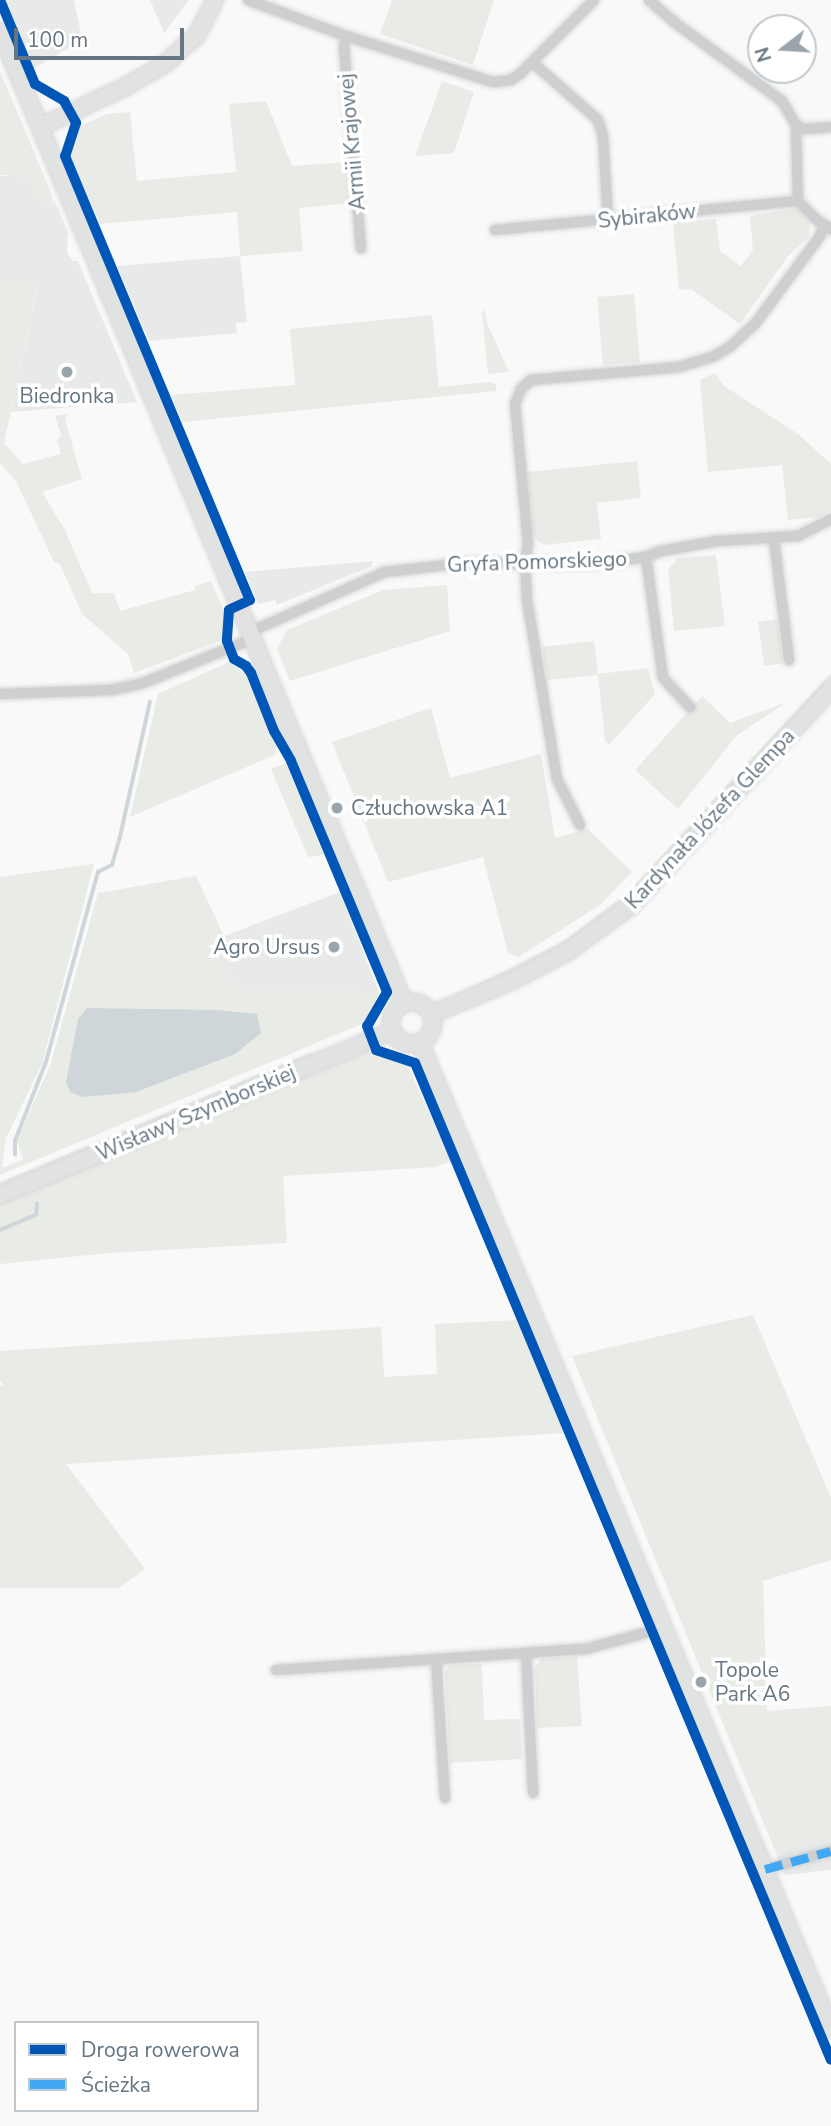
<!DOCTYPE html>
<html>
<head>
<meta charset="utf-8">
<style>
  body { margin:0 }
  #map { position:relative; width:831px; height:2126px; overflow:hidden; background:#f9f9f9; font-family:"Nunito Sans",sans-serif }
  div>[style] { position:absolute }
  .built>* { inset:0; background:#e8e9e9 }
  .green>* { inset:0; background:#e8ebe6 }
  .water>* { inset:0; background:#ced6d9 }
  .stream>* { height:3.5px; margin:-1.75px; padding:0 1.75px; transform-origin:1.75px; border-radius:1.75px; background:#ced6d9 }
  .roads { filter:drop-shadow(0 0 2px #d5d6d7) drop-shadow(0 0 2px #d5d6d7) }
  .street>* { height:10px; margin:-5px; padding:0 5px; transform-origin:5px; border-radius:5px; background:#cecfd0 }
  .secondary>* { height:16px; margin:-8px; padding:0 8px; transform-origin:8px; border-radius:8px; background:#e1e2e2 }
  .secondary>.ring { margin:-8px; padding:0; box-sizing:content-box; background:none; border:16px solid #e1e2e2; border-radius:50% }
  .quiet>* { height:9px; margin-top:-4.5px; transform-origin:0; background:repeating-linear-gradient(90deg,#3fa9f5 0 18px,transparent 0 27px) }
  .cycleway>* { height:10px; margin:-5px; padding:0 5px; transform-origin:5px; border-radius:5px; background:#0057b8 }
  .dots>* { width:19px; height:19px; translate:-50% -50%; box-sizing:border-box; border:4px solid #fff; border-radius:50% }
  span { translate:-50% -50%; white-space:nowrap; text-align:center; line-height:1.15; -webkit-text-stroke:7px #fff; paint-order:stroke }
  .street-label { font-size:21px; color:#657683 }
  .poi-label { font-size:21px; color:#657683 }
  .left { translate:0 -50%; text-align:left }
  .right { translate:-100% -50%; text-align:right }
  .legend { position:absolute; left:14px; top:2021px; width:245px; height:91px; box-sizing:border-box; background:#fff; border:2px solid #c1c8cd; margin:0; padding:9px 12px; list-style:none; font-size:21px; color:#657683 }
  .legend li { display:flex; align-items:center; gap:14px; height:35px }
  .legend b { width:35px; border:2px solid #c1c8cd }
  .north { position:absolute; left:747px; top:14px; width:70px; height:70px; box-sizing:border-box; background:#fff; border:2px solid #c1c8cd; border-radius:50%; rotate:253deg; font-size:19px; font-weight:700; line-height:28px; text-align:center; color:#657683 }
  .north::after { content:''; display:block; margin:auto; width:24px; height:32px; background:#99a4ac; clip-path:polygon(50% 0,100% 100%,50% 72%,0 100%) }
  .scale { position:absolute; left:14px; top:28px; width:170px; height:32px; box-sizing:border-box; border:4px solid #657683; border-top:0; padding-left:9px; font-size:21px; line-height:24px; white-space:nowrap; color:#657683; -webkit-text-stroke:5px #fff; paint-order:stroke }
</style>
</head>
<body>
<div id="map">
  <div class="built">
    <i style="clip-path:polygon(6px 0,74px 0,81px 34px,75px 44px,33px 69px)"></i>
    <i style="clip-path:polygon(150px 0,189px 0,164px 33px)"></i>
    <i style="clip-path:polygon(0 176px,16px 176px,36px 185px,53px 205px,54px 200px,68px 232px,67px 253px,73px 261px,78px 261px,137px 402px,11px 412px,39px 280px,0 280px)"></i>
    <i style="clip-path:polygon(240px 256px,247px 322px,236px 323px,237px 333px,149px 341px,117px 266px)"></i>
    <i style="clip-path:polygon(373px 561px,372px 566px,277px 605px,275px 600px,258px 604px,245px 572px)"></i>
    <i style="clip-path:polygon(340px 892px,379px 992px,234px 991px,224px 936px)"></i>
    <i style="clip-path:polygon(831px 1836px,831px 1870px,785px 1875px,776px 1853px)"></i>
  </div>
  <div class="green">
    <i style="clip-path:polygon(392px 0,494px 0,473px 65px,380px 34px)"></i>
    <i style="clip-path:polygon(0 71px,52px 195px,53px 205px,35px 202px,36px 185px,16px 176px,0 175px)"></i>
    <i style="clip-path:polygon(442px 81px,474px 92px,454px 153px,415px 156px)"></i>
    <i style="clip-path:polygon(266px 101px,292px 166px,348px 162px,351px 203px,299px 208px,303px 251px,240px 256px,237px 212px,100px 224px,69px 155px,80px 126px,107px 114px,130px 112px,137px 181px,236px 172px,229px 104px)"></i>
    <i style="clip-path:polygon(798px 208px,810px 222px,809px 237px,789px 255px,740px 324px,691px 289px,679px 290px,673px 222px,716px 219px,720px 251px,741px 266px,753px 250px,750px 216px)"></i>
    <i style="clip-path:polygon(39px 279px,4px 443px,23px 464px,61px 454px,57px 440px,61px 435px,55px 416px,68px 414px,65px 419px,82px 479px,42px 492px,65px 530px,92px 593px,114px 593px,120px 611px,195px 590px,195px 586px,211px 581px,225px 613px,222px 640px,134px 673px,128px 654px,82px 614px,60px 564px,54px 562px,16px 481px,0 463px,0 280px)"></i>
    <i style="clip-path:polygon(634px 294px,640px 362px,603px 365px,597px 297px)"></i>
    <i style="clip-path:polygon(482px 311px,485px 311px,487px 323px,509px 372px,488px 374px)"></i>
    <i style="clip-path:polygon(432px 315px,439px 387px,489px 382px,496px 384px,496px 391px,182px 422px,171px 395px,295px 385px,290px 329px)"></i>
    <i style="clip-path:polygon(715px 373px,724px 386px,798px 434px,831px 464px,831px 511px,818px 517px,788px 520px,782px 465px,708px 472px,700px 380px)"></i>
    <i style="clip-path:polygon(637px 461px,641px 498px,597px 503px,601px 539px,543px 545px,533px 536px,527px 472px)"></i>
    <i style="clip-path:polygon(716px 555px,725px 626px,674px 631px,668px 570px,678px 558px)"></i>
    <i style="clip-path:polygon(447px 585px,450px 631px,290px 681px,277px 649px,287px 630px,383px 590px)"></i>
    <i style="clip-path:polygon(777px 619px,783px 663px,764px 666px,758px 622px)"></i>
    <i style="clip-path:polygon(594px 641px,598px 674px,648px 668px,655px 694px,609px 745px,605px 741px,598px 675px,547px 680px,542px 647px)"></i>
    <i style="clip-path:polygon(229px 662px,247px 674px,277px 748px,275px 755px,130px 817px,158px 694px)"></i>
    <i style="clip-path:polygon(831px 673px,831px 680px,709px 813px,609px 915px,541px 959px,454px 996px,565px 940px,628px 892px)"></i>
    <i style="clip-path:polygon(702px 696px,730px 723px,787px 702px,737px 735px,678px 809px,635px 770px)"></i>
    <i style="clip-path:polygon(431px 708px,450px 778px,541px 754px,555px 838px,588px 829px,632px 872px,600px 905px,518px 957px,508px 953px,483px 857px,388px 882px,332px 742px)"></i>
    <i style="clip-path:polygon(286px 763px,324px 855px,308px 857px,271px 769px)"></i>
    <i style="clip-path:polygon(94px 864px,42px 1064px,6px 1138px,2px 1168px,23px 1159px,17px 1141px,51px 1063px,98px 893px,196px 876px,224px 936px,234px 991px,379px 992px,369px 1018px,364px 1023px,0 1175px,0 877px)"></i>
    <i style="clip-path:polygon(368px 1051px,408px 1066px,451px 1161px,436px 1167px,283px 1176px,287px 1243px,109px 1253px,0 1264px,0 1203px)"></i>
    <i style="clip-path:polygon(311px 1052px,312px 1056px,0 1188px,0 1182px)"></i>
    <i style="clip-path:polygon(753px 1315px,831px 1498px,831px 1560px,763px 1581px,767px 1711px,831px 1706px,831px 1836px,776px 1853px,572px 1356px)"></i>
    <i style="clip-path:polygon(518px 1320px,566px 1433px,66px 1464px,145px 1569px,119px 1588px,0 1588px,0 1386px,3px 1385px,0 1381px,0 1351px,381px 1327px,384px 1377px,437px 1374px,435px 1324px)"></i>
    <i style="clip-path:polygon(577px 1657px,582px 1726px,537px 1728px,535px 1668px,541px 1659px)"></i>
    <i style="clip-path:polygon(482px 1664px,484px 1720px,520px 1719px,522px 1759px,450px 1763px,445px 1672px,450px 1665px)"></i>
  </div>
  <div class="water">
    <i style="clip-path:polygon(87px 1008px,217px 1010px,257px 1014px,261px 1033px,235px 1054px,136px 1092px,83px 1097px,70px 1092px,66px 1082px,78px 1019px)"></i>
  </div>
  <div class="stream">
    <i style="left:15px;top:1155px;width:14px;rotate:-90deg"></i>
    <i style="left:15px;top:1141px;width:85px;rotate:-68.6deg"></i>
    <i style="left:46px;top:1062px;width:197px;rotate:-74.7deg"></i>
    <i style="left:98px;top:872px;width:16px;rotate:-27deg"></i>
    <i style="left:112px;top:865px;width:29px;rotate:-74deg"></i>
    <i style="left:120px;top:837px;width:138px;rotate:-77.5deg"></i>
    <i style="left:0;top:1230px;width:39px;rotate:-23deg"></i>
    <i style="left:36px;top:1215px;width:11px;rotate:-85deg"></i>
  </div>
  <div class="roads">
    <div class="street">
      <i style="left:248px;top:0;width:104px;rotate:20.2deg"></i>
      <i style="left:346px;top:36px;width:154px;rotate:17.4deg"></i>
      <i style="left:493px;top:82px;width:18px;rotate:-6deg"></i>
      <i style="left:511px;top:80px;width:11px;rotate:-34deg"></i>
      <i style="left:520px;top:74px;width:105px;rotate:-45deg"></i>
      <i style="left:649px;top:0;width:33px;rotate:41deg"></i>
      <i style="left:674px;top:22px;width:134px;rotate:36.2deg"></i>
      <i style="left:782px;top:101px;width:28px;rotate:60deg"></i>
      <i style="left:796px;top:125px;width:9px;rotate:27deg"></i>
      <i style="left:804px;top:129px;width:27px;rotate:-4deg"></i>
      <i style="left:346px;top:36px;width:11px;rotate:100deg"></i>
      <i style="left:344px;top:47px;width:202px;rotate:85.2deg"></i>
      <i style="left:532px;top:62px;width:88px;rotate:41.3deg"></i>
      <i style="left:598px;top:120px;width:17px;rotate:73deg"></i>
      <i style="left:603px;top:136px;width:83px;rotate:86.6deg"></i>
      <i style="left:796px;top:125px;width:76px;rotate:88.5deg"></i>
      <i style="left:798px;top:201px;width:27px;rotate:45deg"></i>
      <i style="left:817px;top:220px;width:17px;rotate:33deg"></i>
      <i style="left:495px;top:230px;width:304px;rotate:-5.5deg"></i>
      <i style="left:774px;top:539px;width:122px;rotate:82.9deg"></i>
      <i style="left:646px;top:557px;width:122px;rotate:82deg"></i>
      <i style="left:663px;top:678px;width:40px;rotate:47deg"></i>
      <i style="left:250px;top:632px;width:148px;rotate:-24deg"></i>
      <i style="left:385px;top:572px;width:80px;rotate:-6.5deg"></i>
      <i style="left:464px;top:563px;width:127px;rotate:0.5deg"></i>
      <i style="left:591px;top:564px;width:55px;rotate:-7.3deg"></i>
      <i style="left:646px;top:557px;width:16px;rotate:-22deg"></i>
      <i style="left:661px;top:551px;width:57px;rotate:-10.1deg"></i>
      <i style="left:717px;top:541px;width:81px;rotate:-3.5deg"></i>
      <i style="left:798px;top:536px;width:37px;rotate:-27deg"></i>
      <i style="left:0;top:694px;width:111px;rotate:-2.1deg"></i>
      <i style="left:111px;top:690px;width:33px;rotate:-12deg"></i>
      <i style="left:143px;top:683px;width:118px;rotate:-22deg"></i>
      <i style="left:580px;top:825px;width:51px;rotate:-116.6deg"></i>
      <i style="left:557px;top:779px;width:182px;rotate:-99.5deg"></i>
      <i style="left:527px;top:599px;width:35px;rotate:-93deg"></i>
      <i style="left:525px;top:564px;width:21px;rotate:-82deg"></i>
      <i style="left:528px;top:543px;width:140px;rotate:-95.3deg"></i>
      <i style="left:515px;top:404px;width:16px;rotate:-68deg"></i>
      <i style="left:521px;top:389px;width:13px;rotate:-42deg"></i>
      <i style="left:531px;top:380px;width:149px;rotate:-5deg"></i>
      <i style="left:679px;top:367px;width:37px;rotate:-17deg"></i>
      <i style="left:714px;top:356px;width:20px;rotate:-30deg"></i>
      <i style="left:731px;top:346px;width:33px;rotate:-43deg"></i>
      <i style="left:755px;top:324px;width:109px;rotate:-53.5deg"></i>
      <i style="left:820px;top:236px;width:12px;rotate:-70deg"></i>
      <i style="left:526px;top:1653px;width:140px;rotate:87.1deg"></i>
      <i style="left:436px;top:1659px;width:139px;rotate:86.3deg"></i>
      <i style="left:276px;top:1670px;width:311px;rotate:-3.9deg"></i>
      <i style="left:586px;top:1649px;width:80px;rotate:-15.3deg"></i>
      <i style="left:765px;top:1869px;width:68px;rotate:-15.3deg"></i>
    </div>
    <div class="secondary">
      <i style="left:0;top:31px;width:1053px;rotate:67.43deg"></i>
      <i style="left:40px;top:127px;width:94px;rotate:-25.2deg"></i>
      <i style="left:125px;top:87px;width:48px;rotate:-30.3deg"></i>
      <i style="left:166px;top:63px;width:42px;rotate:-42.1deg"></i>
      <i style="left:197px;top:35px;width:39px;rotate:-63deg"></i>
      <i class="ring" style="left:391px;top:1002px;width:26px;height:26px"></i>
      <i style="left:432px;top:1014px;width:91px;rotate:-22.6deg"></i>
      <i style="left:516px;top:979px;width:58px;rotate:-27.9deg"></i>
      <i style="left:567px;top:952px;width:80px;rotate:-35.9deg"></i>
      <i style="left:632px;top:905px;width:294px;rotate:-47.3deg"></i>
      <i style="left:420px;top:1043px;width:1068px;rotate:67.37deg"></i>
      <i style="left:0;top:1195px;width:425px;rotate:-22.7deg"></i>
    </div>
  </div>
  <div class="quiet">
    <i style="left:765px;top:1869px;width:68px;rotate:-15.3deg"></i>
  </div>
  <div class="cycleway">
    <i style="left:0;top:0;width:91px;rotate:67.4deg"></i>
    <i style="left:35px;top:84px;width:34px;rotate:30deg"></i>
    <i style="left:64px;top:101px;width:25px;rotate:61deg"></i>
    <i style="left:76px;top:123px;width:35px;rotate:108deg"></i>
    <i style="left:65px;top:156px;width:481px;rotate:67.4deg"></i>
    <i style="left:250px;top:600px;width:23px;rotate:155deg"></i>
    <i style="left:229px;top:610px;width:31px;rotate:94deg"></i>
    <i style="left:227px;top:641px;width:19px;rotate:69deg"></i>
    <i style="left:234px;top:659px;width:14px;rotate:30deg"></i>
    <i style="left:246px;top:666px;width:9px;rotate:54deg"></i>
    <i style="left:251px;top:673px;width:62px;rotate:68.4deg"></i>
    <i style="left:274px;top:731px;width:34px;rotate:60deg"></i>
    <i style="left:291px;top:761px;width:250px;rotate:67.4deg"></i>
    <i style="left:387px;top:992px;width:39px;rotate:120deg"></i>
    <i style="left:367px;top:1026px;width:26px;rotate:69deg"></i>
    <i style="left:376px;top:1050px;width:41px;rotate:18.4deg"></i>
    <i style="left:415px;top:1063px;width:1080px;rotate:67.35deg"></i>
  </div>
  <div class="dots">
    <i style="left:67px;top:372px;background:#99a4ac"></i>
    <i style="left:337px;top:808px;background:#99a4ac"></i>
    <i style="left:334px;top:947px;background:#99a4ac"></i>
    <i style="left:701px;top:1682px;background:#99a4ac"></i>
  </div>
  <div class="street-label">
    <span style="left:352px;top:142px;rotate:-95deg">Armii Krajowej</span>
    <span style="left:647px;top:216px;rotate:-6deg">Sybiraków</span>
    <span style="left:537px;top:562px;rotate:-2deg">Gryfa Pomorskiego</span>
    <span style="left:710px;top:819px;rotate:-47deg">Kardynała Józefa Glempa</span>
    <span style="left:196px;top:1113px;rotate:-23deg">Wisławy Szymborskiej</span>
  </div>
  <div class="poi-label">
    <span style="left:67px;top:396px">Biedronka</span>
    <span class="left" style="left:351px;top:808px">Człuchowska A1</span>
    <span class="right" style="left:320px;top:947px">Agro Ursus</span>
    <span class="left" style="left:715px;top:1682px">Topole<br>Park A6</span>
  </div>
  <ul class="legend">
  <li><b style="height:9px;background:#0057b8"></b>Droga rowerowa</li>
  <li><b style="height:9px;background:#3fa9f5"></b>Ścieżka</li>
  </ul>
  <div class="north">N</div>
  <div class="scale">100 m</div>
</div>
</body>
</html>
